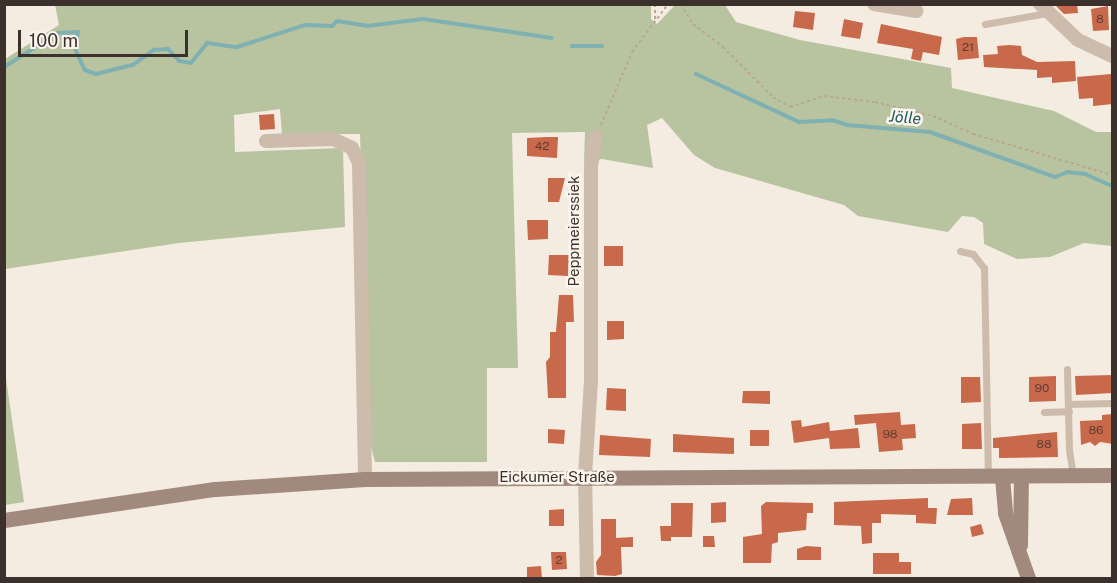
<!DOCTYPE html>
<html>
<head>
<meta charset="utf-8">
<style>
  body { margin:0 }
  #map { position:relative; width:1117px; height:583px; overflow:hidden; background:#f4ebe1; font-family:"Public Sans",sans-serif }
  div>[style] { position:absolute }
  .green>* { inset:0; background:#b8c4a0 }
  .stream>* { height:4px; margin:-2px; padding:0 2px; transform-origin:2px; border-radius:2px; background:#7fb0b2 }
  .building>* { inset:0; background:#c8694b }
  .path>* { height:2px; margin-top:-1px; transform-origin:0; background:repeating-linear-gradient(90deg,#b9a596 0 3px,transparent 0 6px) }
  .lane>* { height:7px; margin:-3.5px; padding:0 3.5px; transform-origin:3.5px; border-radius:3.5px; background:#cdbbac }
  .street>* { height:14px; margin:-7px; padding:0 7px; transform-origin:7px; border-radius:7px; background:#cdbbac }
  .secondary>* { height:15px; margin:-7.5px; padding:0 7.5px; transform-origin:7.5px; border-radius:7.5px; background:#a18a7d }
  span { translate:-50% -50%; white-space:nowrap; text-align:center; line-height:1.15; -webkit-text-stroke:5px #fbf5ee; paint-order:stroke }
  .number-label { font-size:12px; color:#5e3e33 }
  .number-label span { -webkit-text-stroke-width:0 }
  .street-label { font-size:15px; color:#3b302b }
  .water-label { font-size:16px; color:#1f5a5e; font-style:italic }
  .frame { position:absolute; inset:0; border:6px solid #3b302b; pointer-events:none }
  .scale { position:absolute; left:18px; top:30px; width:170px; height:27px; box-sizing:border-box; border:3px solid #3b302b; border-top:0; padding-left:8px; font-size:18px; line-height:21px; white-space:nowrap; color:#3b302b; -webkit-text-stroke:4px #fbf5ee; paint-order:stroke }
</style>
</head>
<body>
<div id="map">
  <div class="green">
    <i style="clip-path:polygon(651px 4px,651px 19px,657px 24px,675px 5px,725px 5px,736px 22px,800px 40px,951px 68px,952px 88px,1054px 111px,1096px 132px,1112px 132px,1112px 246px,1084px 243px,1050px 257px,1017px 259px,984px 244px,983px 223px,974px 217px,962px 216px,948px 232px,858px 216px,844px 205px,715px 168px,694px 155px,662px 118px,647px 125px,653px 168px,602px 159px,584px 162px,585px 132px,512px 133px,518px 368px,487px 368px,487px 462px,375px 462px,370px 443px,360px 134px,282px 134px,280px 109px,234px 115px,235px 152px,343px 148px,345px 227px,179px 243px,5px 269px,5px 59px,59px 25px,55px 5px)"></i>
    <i style="clip-path:polygon(4px 365px,24px 502px,5px 505px,4px 505px)"></i>
  </div>
  <div class="stream">
    <i style="left:572px;top:46px;width:30px"></i>
    <i style="left:4px;top:67px;width:64px;rotate:-32.2deg"></i>
    <i style="left:58px;top:33px;width:20px;rotate:-3deg"></i>
    <i style="left:78px;top:32px;width:17px;rotate:100deg"></i>
    <i style="left:75px;top:49px;width:23px;rotate:65deg"></i>
    <i style="left:85px;top:70px;width:12px;rotate:20deg"></i>
    <i style="left:96px;top:74px;width:38px;rotate:-14deg"></i>
    <i style="left:133px;top:65px;width:26px;rotate:-36deg"></i>
    <i style="left:154px;top:50px;width:14px;rotate:-4deg"></i>
    <i style="left:168px;top:49px;width:16px;rotate:47deg"></i>
    <i style="left:179px;top:61px;width:12px;rotate:9deg"></i>
    <i style="left:191px;top:63px;width:26px;rotate:-51deg"></i>
    <i style="left:207px;top:43px;width:30px;rotate:8deg"></i>
    <i style="left:237px;top:47px;width:71px;rotate:-17.9deg"></i>
    <i style="left:305px;top:25px;width:27px;rotate:2deg"></i>
    <i style="left:332px;top:26px;width:7px;rotate:-45deg"></i>
    <i style="left:337px;top:21px;width:30px;rotate:9deg"></i>
    <i style="left:367px;top:26px;width:56px;rotate:-7.1deg"></i>
    <i style="left:423px;top:19px;width:130px;rotate:8.4deg"></i>
    <i style="left:696px;top:74px;width:114px;rotate:25deg"></i>
    <i style="left:799px;top:122px;width:33px;rotate:-3deg"></i>
    <i style="left:832px;top:120px;width:16px;rotate:18deg"></i>
    <i style="left:847px;top:125px;width:83px;rotate:4.8deg"></i>
    <i style="left:930px;top:132px;width:133px;rotate:19.8deg"></i>
    <i style="left:1055px;top:177px;width:14px;rotate:-21deg"></i>
    <i style="left:1068px;top:172px;width:17px;rotate:7deg"></i>
    <i style="left:1085px;top:174px;width:30px;rotate:24deg"></i>
  </div>
  <div class="building">
    <i style="clip-path:polygon(1054px 4px,1077px 4px,1078px 13px,1064px 14px)"></i>
    <i style="clip-path:polygon(1108px 6px,1109px 30px,1093px 31px,1091px 9px)"></i>
    <i style="clip-path:polygon(795px 11px,815px 13px,813px 30px,793px 27px)"></i>
    <i style="clip-path:polygon(844px 19px,863px 23px,860px 39px,841px 36px)"></i>
    <i style="clip-path:polygon(881px 24px,942px 37px,939px 55px,923px 52px,921px 61px,911px 59px,913px 49px,877px 43px)"></i>
    <i style="clip-path:polygon(964px 37px,977px 37px,979px 58px,958px 60px,956px 39px)"></i>
    <i style="clip-path:polygon(1009px 45px,1021px 46px,1022px 55px,1037px 62px,1075px 61px,1076px 81px,1052px 83px,1052px 77px,1037px 78px,1037px 70px,984px 67px,983px 55px,998px 54px,997px 46px)"></i>
    <i style="clip-path:polygon(1111px 74px,1113px 104px,1093px 106px,1093px 98px,1079px 99px,1077px 77px)"></i>
    <i style="clip-path:polygon(274px 114px,275px 129px,260px 130px,259px 115px)"></i>
    <i style="clip-path:polygon(547px 137px,558px 137px,557px 158px,527px 156px,527px 138px)"></i>
    <i style="clip-path:polygon(548px 178px,565px 178px,559px 202px,548px 202px)"></i>
    <i style="clip-path:polygon(527px 220px,548px 220px,548px 239px,528px 240px)"></i>
    <i style="clip-path:polygon(604px 246px,623px 246px,623px 266px,604px 266px)"></i>
    <i style="clip-path:polygon(549px 255px,569px 255px,568px 276px,548px 275px)"></i>
    <i style="clip-path:polygon(559px 295px,573px 295px,574px 322px,566px 322px,566px 398px,548px 398px,546px 362px,550px 357px,550px 332px,556px 332px)"></i>
    <i style="clip-path:polygon(607px 321px,624px 321px,624px 339px,607px 340px)"></i>
    <i style="clip-path:polygon(1113px 375px,1113px 393px,1076px 395px,1075px 376px)"></i>
    <i style="clip-path:polygon(1056px 376px,1056px 401px,1029px 402px,1029px 377px)"></i>
    <i style="clip-path:polygon(961px 377px,980px 377px,981px 402px,961px 403px)"></i>
    <i style="clip-path:polygon(607px 388px,626px 389px,626px 411px,606px 410px)"></i>
    <i style="clip-path:polygon(743px 391px,770px 391px,770px 404px,742px 403px)"></i>
    <i style="clip-path:polygon(900px 412px,901px 425px,915px 424px,916px 438px,902px 439px,903px 450px,879px 452px,876px 423px,855px 425px,854px 415px)"></i>
    <i style="clip-path:polygon(1113px 414px,1113px 444px,1100px 442px,1095px 446px,1090px 442px,1081px 445px,1080px 421px,1102px 420px,1102px 415px)"></i>
    <i style="clip-path:polygon(801px 420px,802px 427px,829px 422px,830px 431px,858px 428px,860px 448px,830px 449px,829px 438px,794px 443px,791px 421px)"></i>
    <i style="clip-path:polygon(981px 423px,982px 449px,962px 449px,962px 424px)"></i>
    <i style="clip-path:polygon(548px 429px,565px 430px,564px 444px,548px 443px)"></i>
    <i style="clip-path:polygon(750px 430px,769px 430px,769px 446px,750px 446px)"></i>
    <i style="clip-path:polygon(1057px 432px,1058px 457px,999px 458px,999px 448px,993px 448px,993px 438px)"></i>
    <i style="clip-path:polygon(673px 434px,734px 438px,734px 454px,673px 452px)"></i>
    <i style="clip-path:polygon(600px 435px,651px 439px,650px 457px,599px 455px)"></i>
    <i style="clip-path:polygon(928px 498px,928px 508px,937px 508px,936px 524px,916px 523px,916px 515px,881px 514px,881px 523px,872px 523px,872px 543px,862px 544px,861px 526px,834px 525px,834px 502px)"></i>
    <i style="clip-path:polygon(972px 498px,973px 515px,947px 515px,951px 499px)"></i>
    <i style="clip-path:polygon(726px 502px,726px 522px,711px 523px,711px 503px)"></i>
    <i style="clip-path:polygon(766px 502px,813px 503px,813px 513px,807px 513px,806px 530px,778px 533px,778px 542px,772px 544px,771px 563px,743px 563px,743px 537px,762px 534px,761px 506px)"></i>
    <i style="clip-path:polygon(671px 503px,693px 503px,692px 537px,671px 537px,671px 541px,661px 541px,660px 526px,671px 526px)"></i>
    <i style="clip-path:polygon(564px 509px,564px 526px,549px 526px,549px 510px)"></i>
    <i style="clip-path:polygon(601px 519px,616px 519px,616px 538px,633px 537px,633px 547px,621px 547px,622px 574px,615px 576px,597px 575px,596px 562px,601px 555px)"></i>
    <i style="clip-path:polygon(981px 524px,984px 534px,972px 537px,970px 527px)"></i>
    <i style="clip-path:polygon(703px 536px,714px 536px,715px 547px,703px 547px)"></i>
    <i style="clip-path:polygon(806px 546px,821px 547px,821px 560px,797px 560px,797px 549px)"></i>
    <i style="clip-path:polygon(551px 552px,566px 552px,567px 569px,552px 570px)"></i>
    <i style="clip-path:polygon(873px 553px,899px 553px,899px 562px,911px 562px,911px 574px,873px 574px)"></i>
    <i style="clip-path:polygon(541px 566px,542px 579px,527px 579px,527px 567px)"></i>
  </div>
  <div class="path">
    <i style="left:655px;top:4px;width:15px;rotate:90deg"></i>
    <i style="left:681px;top:4px;width:23px;rotate:59deg"></i>
    <i style="left:693px;top:24px;width:38px;rotate:37deg"></i>
    <i style="left:723px;top:47px;width:71px;rotate:45deg"></i>
    <i style="left:773px;top:97px;width:20px;rotate:30deg"></i>
    <i style="left:790px;top:107px;width:36px;rotate:-18deg"></i>
    <i style="left:824px;top:96px;width:51px;rotate:6.7deg"></i>
    <i style="left:875px;top:102px;width:60px;rotate:13.6deg"></i>
    <i style="left:933px;top:116px;width:44px;rotate:24.2deg"></i>
    <i style="left:973px;top:134px;width:145px;rotate:16.4deg"></i>
    <i style="left:601px;top:125px;width:79px;rotate:-67deg"></i>
    <i style="left:632px;top:52px;width:60px;rotate:-53.1deg"></i>
  </div>
  <div class="lane">
    <i style="left:985px;top:24px;width:63px;rotate:-10.1deg"></i>
    <i style="left:960px;top:251px;width:13px;rotate:13deg"></i>
    <i style="left:973px;top:254px;width:18px;rotate:52deg"></i>
    <i style="left:984px;top:268px;width:209px;rotate:88.9deg"></i>
    <i style="left:1067px;top:369px;width:81px;rotate:88.6deg"></i>
    <i style="left:1069px;top:450px;width:25px;rotate:81deg"></i>
    <i style="left:1068px;top:404px;width:44px;rotate:-1.3deg"></i>
    <i style="left:1044px;top:412px;width:25px;rotate:-2deg"></i>
  </div>
  <div class="street">
    <i style="left:874px;top:4px;width:43px;rotate:9.5deg"></i>
    <i style="left:1040px;top:4px;width:52px;rotate:43.5deg"></i>
    <i style="left:1078px;top:40px;width:38px;rotate:25deg"></i>
    <i style="left:266px;top:141px;width:67px;rotate:-1.7deg"></i>
    <i style="left:333px;top:139px;width:21px;rotate:25deg"></i>
    <i style="left:352px;top:148px;width:17px;rotate:65deg"></i>
    <i style="left:359px;top:163px;width:316px;rotate:88.9deg"></i>
    <i style="left:587px;top:578px;width:102px;rotate:-91.1deg"></i>
    <i style="left:585px;top:476px;width:95px;rotate:-86.4deg"></i>
    <i style="left:591px;top:381px;width:215px;rotate:-90deg"></i>
    <i style="left:591px;top:166px;width:30px;rotate:-81deg"></i>
  </div>
  <div class="secondary">
    <i style="left:1002px;top:477px;width:36px;rotate:85deg"></i>
    <i style="left:1005px;top:513px;width:69px;rotate:70.5deg"></i>
    <i style="left:4px;top:520px;width:213px;rotate:-8.4deg"></i>
    <i style="left:215px;top:489px;width:150px;rotate:-3.8deg"></i>
    <i style="left:365px;top:479px;width:747px;rotate:-0.31deg"></i>
    <i style="left:1020px;top:545px;width:68px;rotate:-89.2deg"></i>
  </div>
  <div class="number-label">
    <span style="left:1100px;top:20px">8</span>
    <span style="left:968px;top:48px">21</span>
    <span style="left:542px;top:147px">42</span>
    <span style="left:1042px;top:389px">90</span>
    <span style="left:1096px;top:431px">86</span>
    <span style="left:890px;top:435px">98</span>
    <span style="left:1044px;top:445px">88</span>
    <span style="left:559px;top:561px">2</span>
  </div>
  <div class="street-label">
    <span style="left:574px;top:231px;rotate:-90deg">Peppmeierssiek</span>
    <span style="left:557px;top:477px">Eickumer Straße</span>
  </div>
  <div class="water-label">
    <span style="left:905px;top:118px;rotate:5deg">Jölle</span>
  </div>
  <div class="frame"></div>
  <div class="scale">100 m</div>
</div>
</body>
</html>
